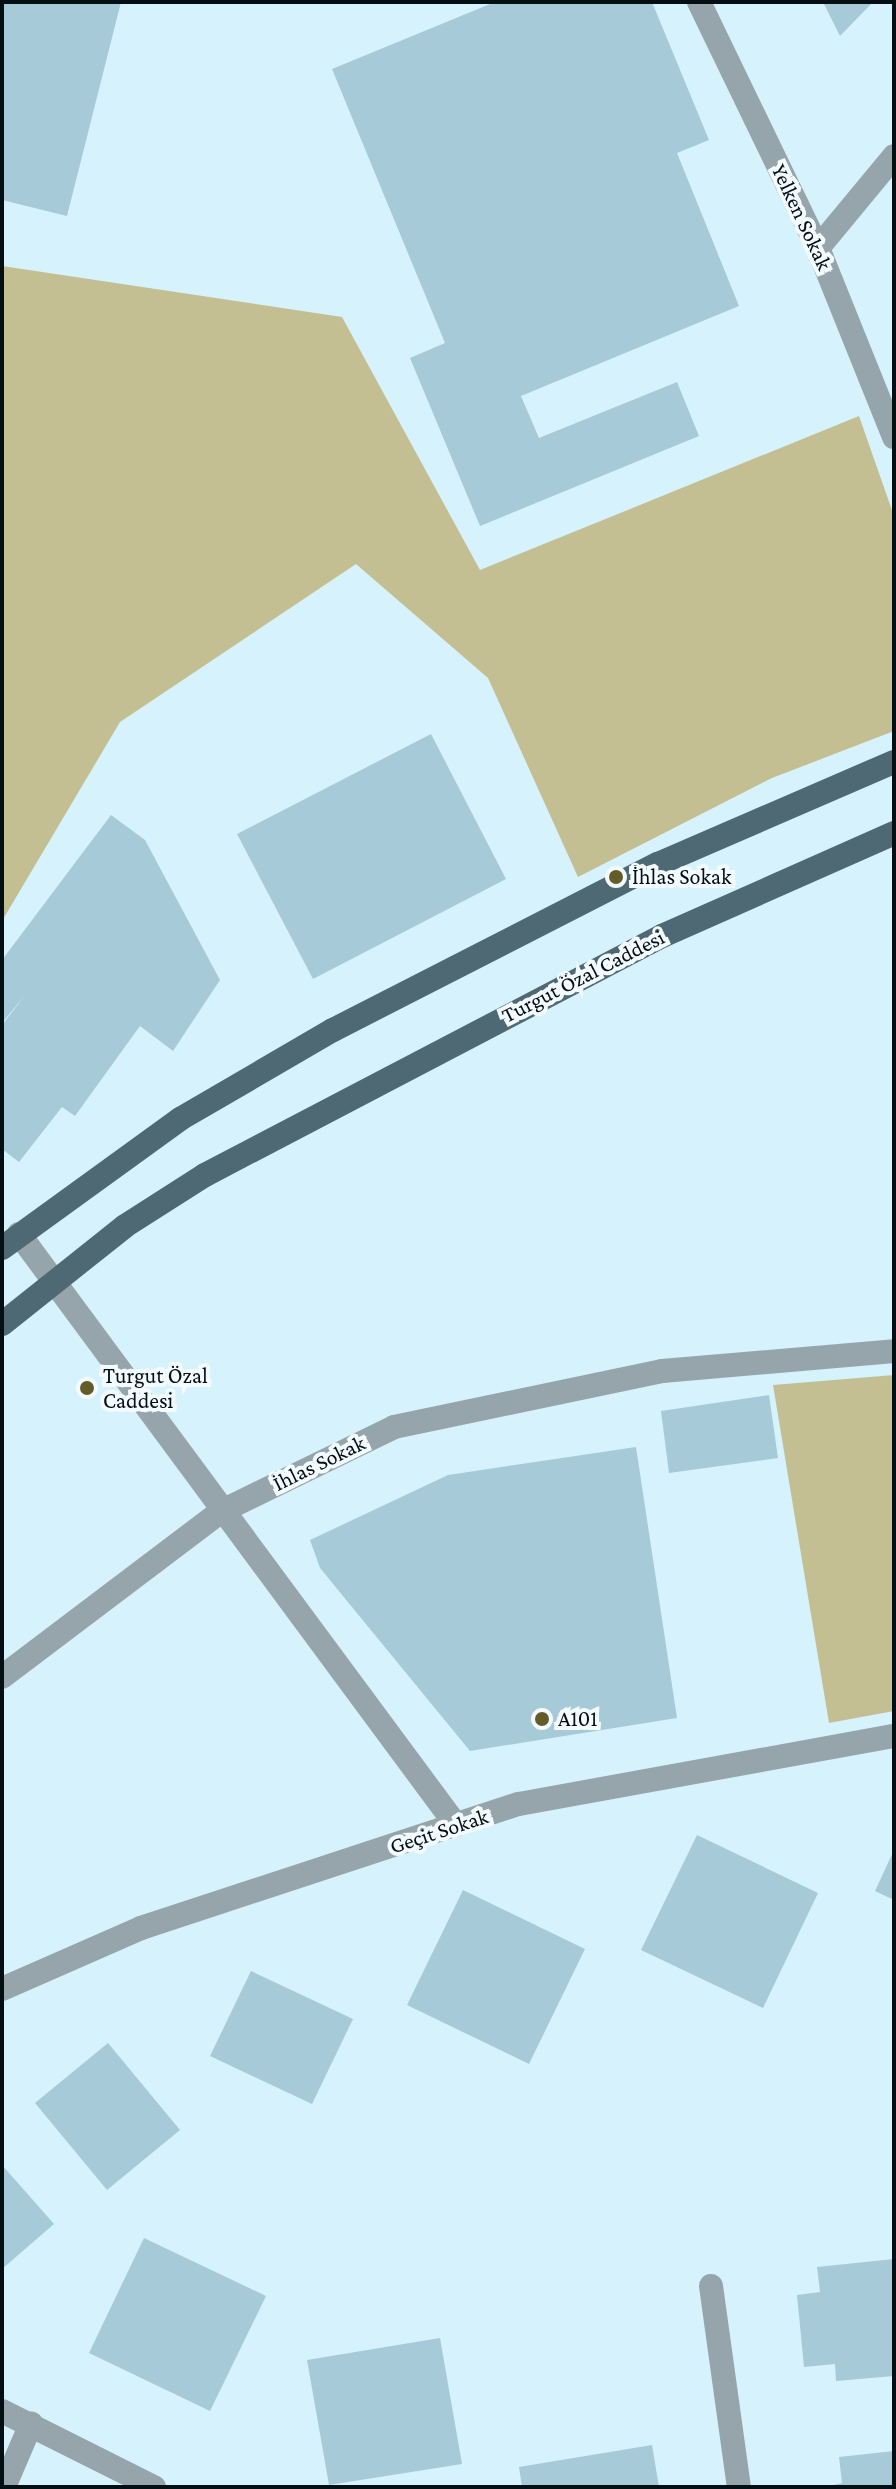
<!DOCTYPE html>
<html>
<head>
<meta charset="utf-8">
<style>
  body { margin:0 }
  #map { position:relative; width:896px; height:2489px; overflow:hidden; background:#d6f2fd; font-family:"Crimson Pro",serif }
  div>[style] { position:absolute }
  .green>* { inset:0; background:#c4bf93 }
  .building>* { inset:0; background:#a7cad8 }
  .minor>* { height:24px; margin:-12px; padding:0 12px; transform-origin:12px; border-radius:12px; background:#96a5ab }
  .major>* { height:24px; margin:-12px; padding:0 12px; transform-origin:12px; border-radius:12px; background:#4f6974 }
  .dots>* { width:22px; height:22px; translate:-50% -50%; box-sizing:border-box; border:4px solid #f4fbfe; border-radius:50% }
  span { translate:-50% -50%; white-space:nowrap; text-align:center; line-height:1.15; -webkit-text-stroke:8px #f4fbfe; paint-order:stroke }
  .street-label { font-size:22px; color:#040f14 }
  .poi-label { font-size:22px; color:#040f14 }
  .left { translate:0 -50%; text-align:left }
  .frame { position:absolute; inset:0; border:4px solid #040f14; pointer-events:none }
</style>
</head>
<body>
<div id="map">
  <div class="green">
    <i style="clip-path:polygon(2px 266px,342px 317px,480px 570px,859px 416px,894px 516px,894px 731px,772px 778px,578px 877px,488px 678px,356px 564px,120px 722px,2px 921px)"></i>
    <i style="clip-path:polygon(894px 1375px,894px 1711px,829px 1723px,773px 1385px)"></i>
  </div>
  <div class="building">
    <i style="clip-path:polygon(2px 2px,121px 2px,67px 216px,2px 200px)"></i>
    <i style="clip-path:polygon(495px 2px,652px 2px,709px 140px,677px 153px,739px 306px,521px 396px,539px 438px,677px 382px,699px 436px,480px 526px,410px 358px,445px 343px,332px 69px)"></i>
    <i style="clip-path:polygon(823px 2px,873px 2px,840px 36px)"></i>
    <i style="clip-path:polygon(431px 734px,506px 879px,313px 979px,237px 834px)"></i>
    <i style="clip-path:polygon(111px 815px,145px 840px,220px 980px,173px 1051px,140px 1026px,75px 1116px,62px 1107px,19px 1162px,2px 1149px,2px 1025px,26px 994px,2px 1023px,2px 960px)"></i>
    <i style="clip-path:polygon(769px 1395px,778px 1458px,669px 1473px,661px 1411px)"></i>
    <i style="clip-path:polygon(636px 1447px,677px 1718px,470px 1751px,320px 1568px,310px 1540px,448px 1475px)"></i>
    <i style="clip-path:polygon(697px 1835px,818px 1893px,763px 2008px,641px 1950px)"></i>
    <i style="clip-path:polygon(894px 1850px,894px 1900px,875px 1891px)"></i>
    <i style="clip-path:polygon(463px 1890px,585px 1949px,529px 2064px,407px 2005px)"></i>
    <i style="clip-path:polygon(251px 1971px,353px 2019px,312px 2104px,210px 2056px)"></i>
    <i style="clip-path:polygon(108px 2043px,180px 2130px,107px 2190px,35px 2103px)"></i>
    <i style="clip-path:polygon(2px 2165px,54px 2224px,2px 2269px)"></i>
    <i style="clip-path:polygon(144px 2238px,266px 2296px,210px 2411px,89px 2353px)"></i>
    <i style="clip-path:polygon(894px 2259px,894px 2376px,836px 2381px,835px 2364px,804px 2367px,797px 2295px,820px 2292px,817px 2267px)"></i>
    <i style="clip-path:polygon(440px 2338px,462px 2464px,329px 2485px,307px 2360px)"></i>
    <i style="clip-path:polygon(652px 2445px,659px 2487px,522px 2487px,519px 2467px)"></i>
    <i style="clip-path:polygon(894px 2451px,894px 2487px,825px 2487px,842px 2483px,839px 2457px)"></i>
  </div>
  <div class="minor">
    <i style="left:699px;top:2px;width:273px;rotate:64.2deg"></i>
    <i style="left:818px;top:248px;width:204px;rotate:68.1deg"></i>
    <i style="left:818px;top:248px;width:119px;rotate:-50.4deg"></i>
    <i style="left:19px;top:1234px;width:735px;rotate:53.52deg"></i>
    <i style="left:2px;top:1677px;width:273px;rotate:-37.1deg"></i>
    <i style="left:220px;top:1512px;width:194px;rotate:-26deg"></i>
    <i style="left:394px;top:1427px;width:274px;rotate:-11.8deg"></i>
    <i style="left:662px;top:1371px;width:233px;rotate:-4.9deg"></i>
    <i style="left:2px;top:1989px;width:152px;rotate:-23.7deg"></i>
    <i style="left:141px;top:1928px;width:398px;rotate:-18.2deg"></i>
    <i style="left:519px;top:1804px;width:381px;rotate:-10.3deg"></i>
    <i style="left:711px;top:2286px;width:203px;rotate:82.1deg"></i>
    <i style="left:2px;top:2411px;width:170px;rotate:26.6deg"></i>
    <i style="left:4px;top:2487px;width:69px;rotate:-66.8deg"></i>
  </div>
  <div class="major">
    <i style="left:2px;top:1248px;width:220px;rotate:-35.9deg"></i>
    <i style="left:180px;top:1119px;width:177px;rotate:-30.2deg"></i>
    <i style="left:333px;top:1030px;width:365px;rotate:-27.1deg"></i>
    <i style="left:658px;top:864px;width:257px;rotate:-23.4deg"></i>
    <i style="left:2px;top:1324px;width:157px;rotate:-38.5deg"></i>
    <i style="left:125px;top:1226px;width:95px;rotate:-32.5deg"></i>
    <i style="left:205px;top:1175px;width:516px;rotate:-27.61deg"></i>
    <i style="left:662px;top:936px;width:254px;rotate:-23.9deg"></i>
  </div>
  <div class="dots">
    <i style="left:616px;top:877px;background:#635c29"></i>
    <i style="left:87px;top:1388px;background:#635c29"></i>
    <i style="left:542px;top:1719px;background:#635c29"></i>
  </div>
  <div class="street-label">
    <span style="left:802px;top:217px;rotate:65deg">Yelken Sokak</span>
    <span style="left:583px;top:976px;rotate:-27deg">Turgut Özal Caddesi</span>
    <span style="left:319px;top:1463px;rotate:-26deg">İhlas Sokak</span>
    <span style="left:439px;top:1831px;rotate:-18deg">Geçit Sokak</span>
  </div>
  <div class="poi-label">
    <span class="left" style="left:632px;top:877px">İhlas Sokak</span>
    <span class="left" style="left:103px;top:1388px">Turgut Özal<br>Caddesi</span>
    <span class="left" style="left:558px;top:1719px">A101</span>
  </div>
  <div class="frame"></div>
</div>
</body>
</html>
